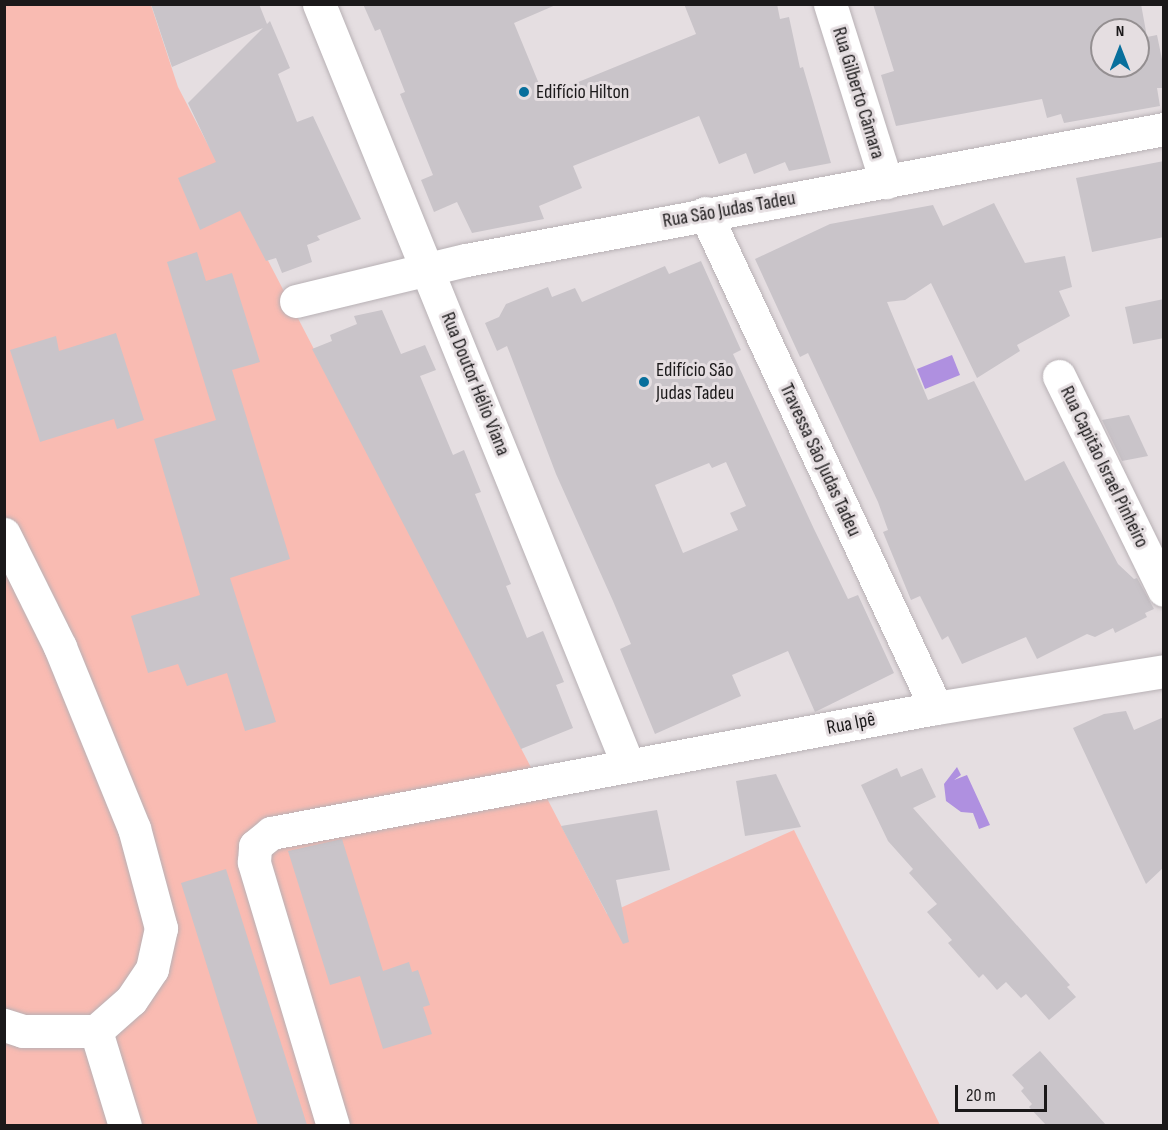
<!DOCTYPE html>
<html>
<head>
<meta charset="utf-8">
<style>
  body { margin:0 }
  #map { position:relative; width:1168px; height:1130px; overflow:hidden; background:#e5dee1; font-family:"Sofia Sans Condensed",sans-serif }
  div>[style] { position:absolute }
  .green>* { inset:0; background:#f9bbb2 }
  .water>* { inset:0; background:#af90e0 }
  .building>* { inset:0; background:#c9c4c9 }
  .roads { filter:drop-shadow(0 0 2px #b8b1b5) drop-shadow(0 0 2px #b8b1b5) }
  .minor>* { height:33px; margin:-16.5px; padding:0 16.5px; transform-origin:16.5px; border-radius:16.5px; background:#fff }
  .dots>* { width:16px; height:16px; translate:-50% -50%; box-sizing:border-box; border:3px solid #e5dee1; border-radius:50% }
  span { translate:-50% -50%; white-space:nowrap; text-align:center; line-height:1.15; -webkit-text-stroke:6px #e5dee1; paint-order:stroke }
  .poi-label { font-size:20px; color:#1b191a }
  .left { translate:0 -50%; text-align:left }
  .street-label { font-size:20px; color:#1b191a }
  .frame { position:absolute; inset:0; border:6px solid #1b191a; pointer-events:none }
  .north { position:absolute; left:1090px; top:18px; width:60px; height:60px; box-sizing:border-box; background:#e5dee1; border:2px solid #948f91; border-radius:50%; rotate:0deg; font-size:16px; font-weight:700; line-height:24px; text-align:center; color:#1b191a }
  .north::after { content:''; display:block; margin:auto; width:21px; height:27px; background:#086f9c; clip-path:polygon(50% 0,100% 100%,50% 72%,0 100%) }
  .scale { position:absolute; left:955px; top:1085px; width:92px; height:27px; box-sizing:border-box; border:3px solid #1b191a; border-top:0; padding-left:8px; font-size:18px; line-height:21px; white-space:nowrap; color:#1b191a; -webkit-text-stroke:4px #e5dee1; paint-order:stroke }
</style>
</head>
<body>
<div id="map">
  <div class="green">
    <i style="clip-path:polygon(5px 5px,151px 5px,178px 87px,607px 914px,794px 830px,940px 1125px,5px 1126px)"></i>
  </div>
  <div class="water">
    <i style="clip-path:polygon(952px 355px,960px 375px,925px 389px,917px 369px)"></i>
    <i style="clip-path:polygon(957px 767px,961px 775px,954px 780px,967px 775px,990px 825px,979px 829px,973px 813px,961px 812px,946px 801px,944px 784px)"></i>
  </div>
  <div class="building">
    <i style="clip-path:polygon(151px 4px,259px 4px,267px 24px,270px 21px,290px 68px,278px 74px,297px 122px,313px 116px,361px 219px,317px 236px,320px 240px,307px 245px,312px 262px,282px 273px,276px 258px,266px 261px,240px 211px,200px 230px,178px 178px,216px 162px,188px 103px,263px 28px,172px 67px)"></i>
    <i style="clip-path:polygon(363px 4px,558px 4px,514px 23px,544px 96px,696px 34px,684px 4px,777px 4px,780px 19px,789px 17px,800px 68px,803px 67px,831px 163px,789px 171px,785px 162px,754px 174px,746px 153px,719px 164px,699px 116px,573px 166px,582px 188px,539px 206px,544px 219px,472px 233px,457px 202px,434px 212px,421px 180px,433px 175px,400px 94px,405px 92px,380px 29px,375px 31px)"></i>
    <i style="clip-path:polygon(evenodd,873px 4px,1141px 4px,1147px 37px,1157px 35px,1164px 69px,1164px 88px,1157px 88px,1160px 106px,1064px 123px,1061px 114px,1047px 118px,1042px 99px,896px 126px,881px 75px,894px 71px,873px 4px,1102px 30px,1138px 30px,1138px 66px,1102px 66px,1102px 30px)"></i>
    <i style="clip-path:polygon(1164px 161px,1164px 237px,1092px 252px,1076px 178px)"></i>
    <i style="clip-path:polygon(994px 203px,1025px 263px,1065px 256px,1072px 287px,1059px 291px,1070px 316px,1017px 345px,1020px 351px,977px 378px,931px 283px,905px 300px,887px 302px,928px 400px,974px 381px,1025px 481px,1064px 461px,1118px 564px,1134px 579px,1137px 578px,1154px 609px,1145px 613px,1147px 617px,1115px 633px,1113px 628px,1095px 637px,1087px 634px,1037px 659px,1026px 637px,962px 664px,948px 636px,942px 640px,920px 596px,911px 600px,883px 532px,888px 530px,878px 502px,808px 353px,800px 357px,755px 259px,830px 224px,933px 205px,943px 226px)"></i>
    <i style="clip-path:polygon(197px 252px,206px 281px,232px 273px,260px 362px,232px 370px,290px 559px,230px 578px,276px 722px,245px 731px,227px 673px,187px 686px,178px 664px,148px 673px,131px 616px,200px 595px,154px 439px,216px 420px,167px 262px)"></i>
    <i style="clip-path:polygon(evenodd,701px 261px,741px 350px,733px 354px,814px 529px,848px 599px,858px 595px,894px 673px,815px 712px,788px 651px,732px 675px,741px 696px,655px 734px,620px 649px,631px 644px,613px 601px,556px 474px,507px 346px,497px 351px,485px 323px,499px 317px,506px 304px,548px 287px,552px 297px,575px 288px,582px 302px,665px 266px,669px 274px,701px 261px,726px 462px,746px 506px,730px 513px,738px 530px,683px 553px,655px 485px,709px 463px,712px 468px,726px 462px)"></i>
    <i style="clip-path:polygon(1164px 299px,1164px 338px,1133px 344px,1125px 307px)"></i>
    <i style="clip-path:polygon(382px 310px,401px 354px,425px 345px,436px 370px,420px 376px,453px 455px,464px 450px,481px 492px,475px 494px,511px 584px,506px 586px,527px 638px,543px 631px,564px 682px,556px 685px,573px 728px,521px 749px,312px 349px,332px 341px,330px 335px,357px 324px,354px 316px)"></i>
    <i style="clip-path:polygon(116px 333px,144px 420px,117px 429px,114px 419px,40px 442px,10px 350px,56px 336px,59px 351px)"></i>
    <i style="clip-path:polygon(1129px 415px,1148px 456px,1122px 461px,1102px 420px)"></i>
    <i style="clip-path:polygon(1126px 711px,1134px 730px,1164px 717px,1164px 867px,1146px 884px,1073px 728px,1104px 714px)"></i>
    <i style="clip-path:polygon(897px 768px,901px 777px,922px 768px,936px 797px,913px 808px,1070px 985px,1067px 987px,1076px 997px,1049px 1020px,1026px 994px,1021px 998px,1006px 982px,997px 990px,983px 974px,979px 978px,948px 943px,952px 940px,927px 912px,937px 904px,909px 873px,913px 869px,888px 841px,861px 785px)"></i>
    <i style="clip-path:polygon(776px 774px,801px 827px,745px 836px,736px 781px)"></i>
    <i style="clip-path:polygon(657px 810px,670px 870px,616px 880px,629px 942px,623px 944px,561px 826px)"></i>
    <i style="clip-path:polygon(342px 839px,383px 971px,409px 962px,412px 972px,418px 970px,430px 1005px,423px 1007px,432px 1034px,383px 1049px,360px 976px,330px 985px,288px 851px)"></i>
    <i style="clip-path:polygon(226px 869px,242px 920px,307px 1125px,258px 1125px,222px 1014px,181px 883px)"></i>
    <i style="clip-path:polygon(1040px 1051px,1106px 1125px,1046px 1125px,1029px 1107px,1032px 1104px,1021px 1091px,1024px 1088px,1012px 1075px)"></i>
  </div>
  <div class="roads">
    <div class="minor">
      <i style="left:319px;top:4px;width:821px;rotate:67.9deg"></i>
      <i style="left:830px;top:4px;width:187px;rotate:72.5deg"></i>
      <i style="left:705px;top:213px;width:546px;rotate:64.98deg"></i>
      <i style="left:296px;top:301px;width:175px;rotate:-13.6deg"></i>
      <i style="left:466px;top:260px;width:710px;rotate:-10.63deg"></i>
      <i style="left:1059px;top:376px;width:238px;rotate:63.9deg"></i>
      <i style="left:4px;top:534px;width:126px;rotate:63.6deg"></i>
      <i style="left:60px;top:647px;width:196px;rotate:67.8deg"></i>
      <i style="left:134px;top:828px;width:104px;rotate:74.9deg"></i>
      <i style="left:161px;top:928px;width:42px;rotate:102.4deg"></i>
      <i style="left:152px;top:969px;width:37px;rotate:124deg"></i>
      <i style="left:131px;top:1000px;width:47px;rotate:138.5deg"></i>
      <i style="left:96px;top:1031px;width:73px;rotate:180deg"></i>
      <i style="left:23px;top:1031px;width:20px;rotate:-162deg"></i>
      <i style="left:96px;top:1031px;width:99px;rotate:73deg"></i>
      <i style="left:333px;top:1126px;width:276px;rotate:-106.7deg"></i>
      <i style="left:254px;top:862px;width:16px;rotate:-86deg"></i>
      <i style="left:255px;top:846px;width:21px;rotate:-39deg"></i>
      <i style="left:271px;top:833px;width:677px;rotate:-10.65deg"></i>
      <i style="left:936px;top:708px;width:231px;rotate:-9.2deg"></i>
    </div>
  </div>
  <div class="dots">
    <i style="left:524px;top:92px;background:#086f9c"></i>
    <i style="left:644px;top:382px;background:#086f9c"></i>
  </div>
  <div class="poi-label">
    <span class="left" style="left:536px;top:92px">Edifício Hilton</span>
    <span class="left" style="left:656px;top:382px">Edifício São<br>Judas Tadeu</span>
  </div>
  <div class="street-label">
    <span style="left:858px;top:93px;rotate:73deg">Rua Gilberto Câmara</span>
    <span style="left:729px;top:210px;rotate:-10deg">Rua São Judas Tadeu</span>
    <span style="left:475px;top:384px;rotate:68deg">Rua Doutor Hélio Viana</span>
    <span style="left:820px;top:460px;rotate:65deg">Travessa São Judas Tadeu</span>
    <span style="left:1104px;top:467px;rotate:64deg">Rua Capitão Israel Pinheiro</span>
    <span style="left:851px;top:724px;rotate:-11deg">Rua Ipê</span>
  </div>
  <div class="frame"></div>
  <div class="north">N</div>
  <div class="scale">20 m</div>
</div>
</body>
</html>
